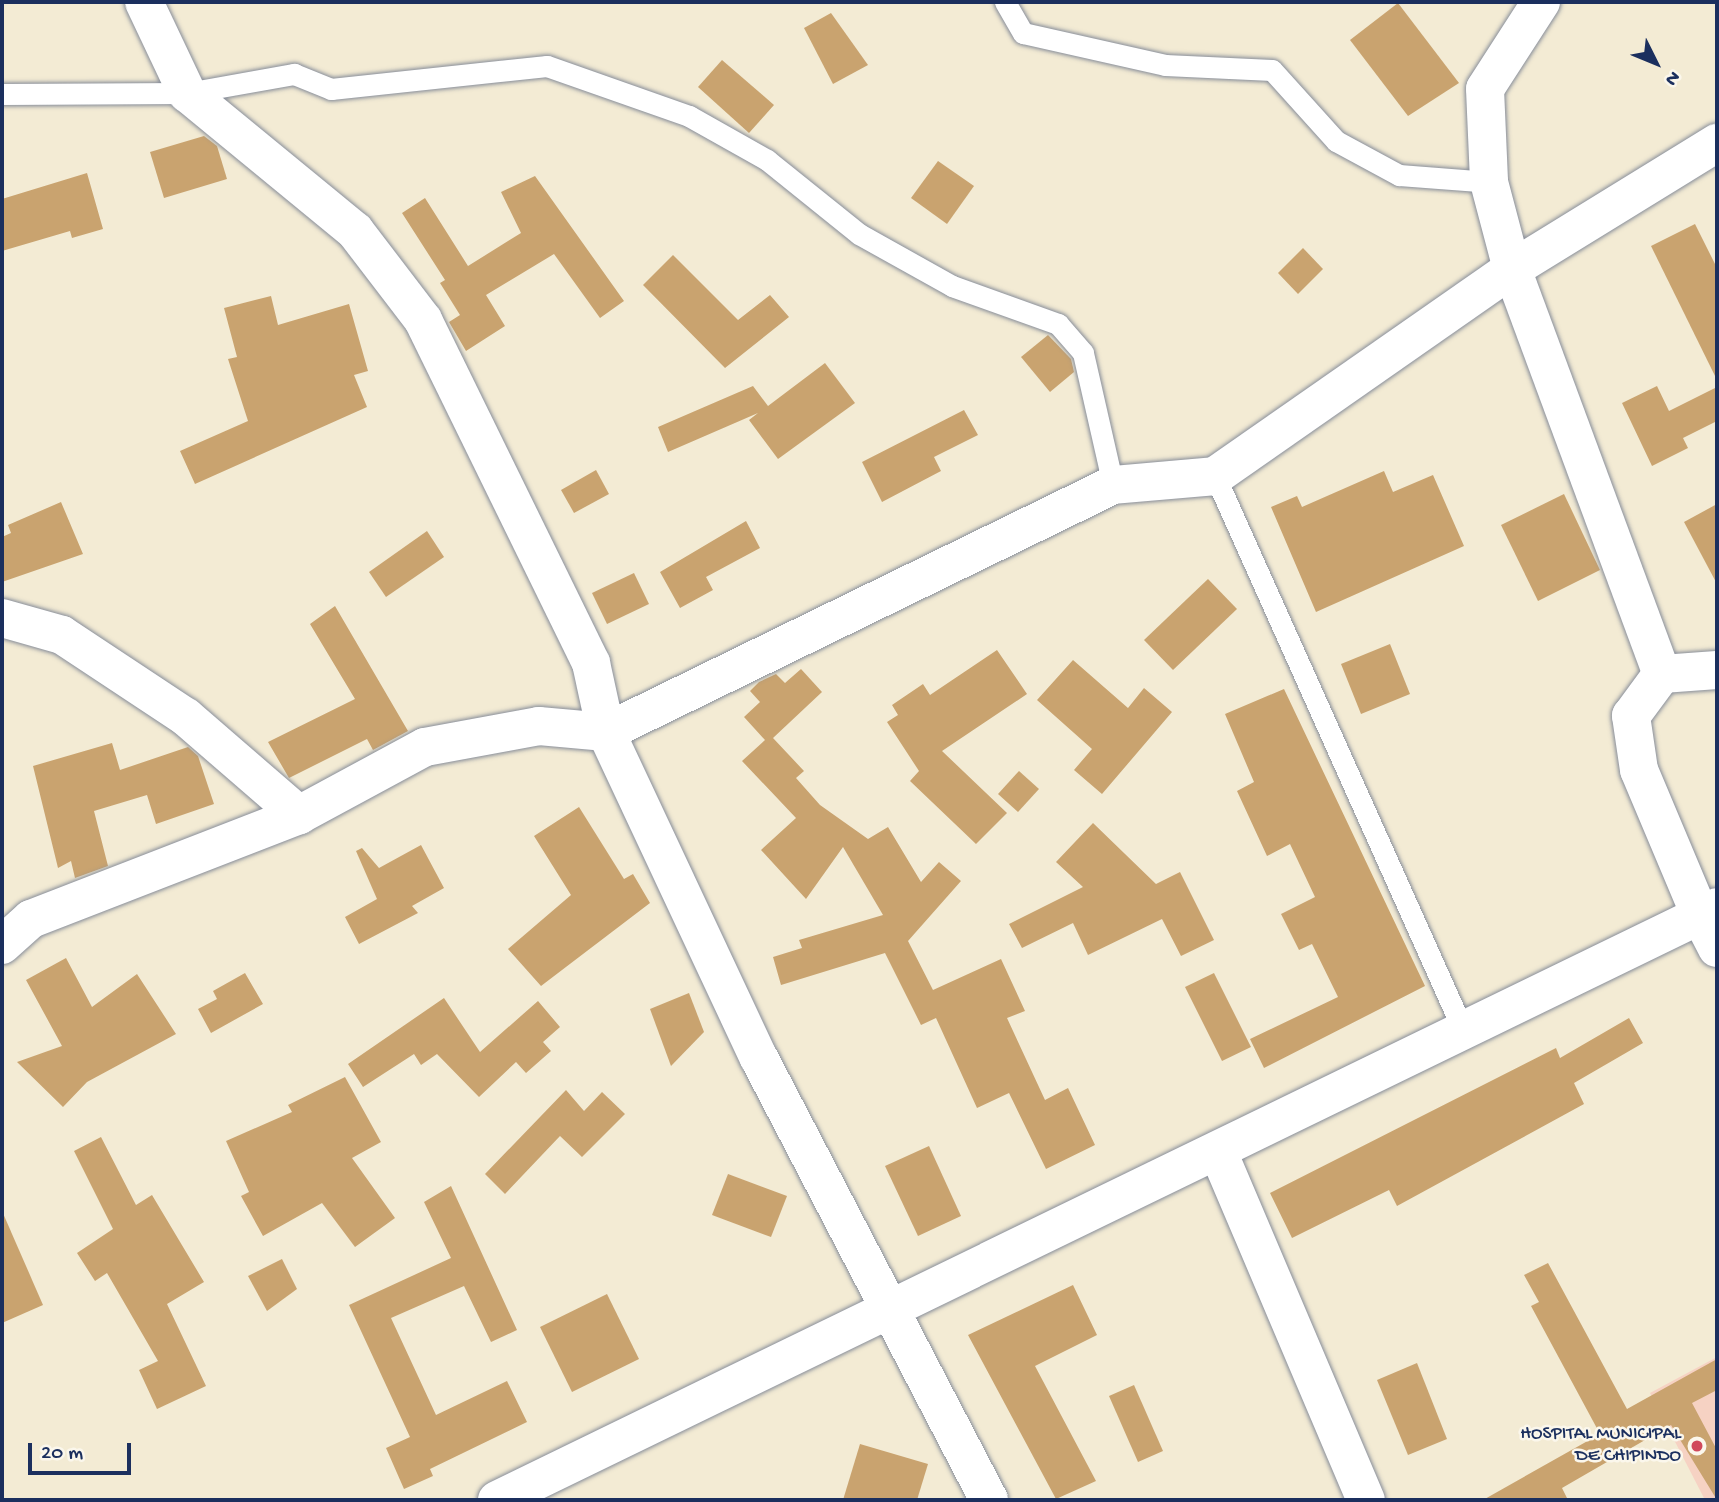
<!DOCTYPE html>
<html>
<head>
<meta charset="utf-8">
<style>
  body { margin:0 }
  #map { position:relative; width:1719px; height:1502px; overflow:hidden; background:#f3ebd4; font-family:"Gochi Hand",sans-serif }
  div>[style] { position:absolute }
  .built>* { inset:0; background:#f6d2c3 }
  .building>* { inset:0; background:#c9a36f }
  .roads { filter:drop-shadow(0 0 2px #878d99) drop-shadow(0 0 2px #878d99) }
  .lane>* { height:21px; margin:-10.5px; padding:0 10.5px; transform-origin:10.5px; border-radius:10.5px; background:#fff }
  .street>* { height:38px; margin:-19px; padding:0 19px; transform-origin:19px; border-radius:19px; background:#fff }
  .primary>* { height:38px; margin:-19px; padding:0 19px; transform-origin:19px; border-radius:19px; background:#fff }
  .dots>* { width:19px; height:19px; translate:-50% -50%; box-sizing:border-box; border:4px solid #fbf7ec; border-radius:50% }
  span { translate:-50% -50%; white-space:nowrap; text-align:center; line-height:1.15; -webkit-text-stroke:5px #fbf7ec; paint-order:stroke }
  .poi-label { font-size:19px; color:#1b2f5e }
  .right { translate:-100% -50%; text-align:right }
  .frame { position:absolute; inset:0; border:4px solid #1b2f5e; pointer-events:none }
  .north { position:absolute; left:1621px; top:28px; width:70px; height:70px; -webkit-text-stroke:5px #fbf7ec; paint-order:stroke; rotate:133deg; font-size:19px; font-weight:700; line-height:28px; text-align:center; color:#1b2f5e }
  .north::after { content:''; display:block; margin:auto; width:24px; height:32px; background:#1b2f5e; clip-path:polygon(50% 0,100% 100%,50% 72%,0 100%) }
  .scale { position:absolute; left:28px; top:1443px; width:103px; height:32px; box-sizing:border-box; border:4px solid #1b2f5e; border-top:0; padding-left:9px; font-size:21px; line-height:24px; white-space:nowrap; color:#1b2f5e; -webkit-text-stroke:5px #fbf7ec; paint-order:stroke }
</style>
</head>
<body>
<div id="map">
  <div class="built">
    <i style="clip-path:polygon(1717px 1357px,1717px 1500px,1705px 1500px,1650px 1393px)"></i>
  </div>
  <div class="building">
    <i style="clip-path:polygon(1398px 3px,1459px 83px,1408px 116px,1350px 40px)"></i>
    <i style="clip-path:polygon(831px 13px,868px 65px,833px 84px,804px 28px)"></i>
    <i style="clip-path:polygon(722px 60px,774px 105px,749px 133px,698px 87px)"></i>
    <i style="clip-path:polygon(204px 136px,217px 146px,227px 179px,164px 198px,150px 152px)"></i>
    <i style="clip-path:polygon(938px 161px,974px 186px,947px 224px,911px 198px)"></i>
    <i style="clip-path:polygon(87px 173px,103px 229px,72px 238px,70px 231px,2px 251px,2px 199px)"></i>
    <i style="clip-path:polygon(535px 176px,624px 301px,600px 318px,554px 254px,486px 295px,505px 326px,466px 351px,449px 322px,460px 315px,440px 283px,445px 280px,402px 213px,425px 198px,468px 266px,521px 233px,501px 192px)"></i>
    <i style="clip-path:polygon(1695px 224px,1717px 268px,1717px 380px,1651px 246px)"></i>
    <i style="clip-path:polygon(1303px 248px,1323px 269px,1298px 294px,1278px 273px)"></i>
    <i style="clip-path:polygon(673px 255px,738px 320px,770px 295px,789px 317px,725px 368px,643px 285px)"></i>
    <i style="clip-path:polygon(271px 296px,278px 325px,349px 304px,368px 371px,354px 375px,367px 407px,195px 484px,180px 451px,248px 421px,228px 359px,237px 357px,224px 308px)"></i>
    <i style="clip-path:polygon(1048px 335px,1071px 359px,1074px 372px,1050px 392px,1021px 357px)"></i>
    <i style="clip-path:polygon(825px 363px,855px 403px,778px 459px,749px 420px,758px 413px,668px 452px,658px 427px,753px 386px,768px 406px)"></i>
    <i style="clip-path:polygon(1657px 386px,1669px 411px,1717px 387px,1717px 421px,1683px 438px,1688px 448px,1652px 466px,1622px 403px)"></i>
    <i style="clip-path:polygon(964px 410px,978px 435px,934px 457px,941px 471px,882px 502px,862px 462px)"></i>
    <i style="clip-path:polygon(596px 470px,609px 494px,574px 513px,561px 490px)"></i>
    <i style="clip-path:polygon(1384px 471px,1393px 492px,1433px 475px,1464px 546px,1316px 612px,1271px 507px,1297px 496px,1302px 507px)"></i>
    <i style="clip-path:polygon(1564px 494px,1600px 570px,1538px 601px,1501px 525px)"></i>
    <i style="clip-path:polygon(61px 502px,83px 554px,2px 582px,2px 537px,11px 533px,8px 525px)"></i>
    <i style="clip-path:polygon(1717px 504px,1717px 584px,1684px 522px)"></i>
    <i style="clip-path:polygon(746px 521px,760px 548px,706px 577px,713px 590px,680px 608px,660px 572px)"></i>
    <i style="clip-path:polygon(427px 531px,444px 557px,386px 597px,369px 572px)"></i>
    <i style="clip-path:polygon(634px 573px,649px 604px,607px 624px,592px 593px)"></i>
    <i style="clip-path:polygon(1208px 579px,1237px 609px,1173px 670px,1144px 640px)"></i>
    <i style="clip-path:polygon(335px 606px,408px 731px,373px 750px,367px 739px,289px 778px,268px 742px,355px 699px,310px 624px)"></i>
    <i style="clip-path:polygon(1390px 644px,1410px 694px,1361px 714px,1341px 664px)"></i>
    <i style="clip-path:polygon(997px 650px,1027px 694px,942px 751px,1007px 813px,976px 844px,910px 781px,919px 771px,887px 722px,898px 715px,892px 705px,923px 684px,930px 695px)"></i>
    <i style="clip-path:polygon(1073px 660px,1128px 708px,1144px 688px,1172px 712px,1102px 794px,1074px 770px,1092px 749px,1037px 700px)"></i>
    <i style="clip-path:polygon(801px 669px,822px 692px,773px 738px,804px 771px,796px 778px,820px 805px,868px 839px,888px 827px,921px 882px,939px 862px,961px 881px,908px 941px,933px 990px,1001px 959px,1025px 1011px,1007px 1018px,1045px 1100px,1068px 1088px,1095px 1145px,1046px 1169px,1009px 1093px,977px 1108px,936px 1018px,921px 1025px,885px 953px,781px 985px,773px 957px,802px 948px,799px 940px,883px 915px,843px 847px,806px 899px,761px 850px,796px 818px,742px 761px,765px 740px,744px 717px,760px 702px,750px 691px,759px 682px,776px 674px,785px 683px)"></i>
    <i style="clip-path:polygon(1284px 689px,1425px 986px,1264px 1068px,1250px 1039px,1338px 997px,1312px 944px,1299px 950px,1281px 914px,1315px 897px,1290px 844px,1267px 856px,1237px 791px,1254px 782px,1225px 714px)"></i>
    <i style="clip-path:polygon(112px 743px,120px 770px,188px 747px,198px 756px,214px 804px,156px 824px,147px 795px,94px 811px,108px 866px,75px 878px,71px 861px,58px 868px,33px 766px)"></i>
    <i style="clip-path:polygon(1019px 771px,1039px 789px,1018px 812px,998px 794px)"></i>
    <i style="clip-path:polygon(579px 807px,624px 879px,633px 874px,650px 903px,541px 986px,508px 949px,571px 895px,534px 836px)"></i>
    <i style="clip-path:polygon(1093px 823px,1156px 884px,1180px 872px,1214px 940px,1181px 956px,1162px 919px,1088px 955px,1073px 923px,1022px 948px,1009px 924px,1083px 887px,1056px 862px)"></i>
    <i style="clip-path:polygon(421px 845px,444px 888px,412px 906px,418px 913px,359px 944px,345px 917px,377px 899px,356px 851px,362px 848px,379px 868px)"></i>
    <i style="clip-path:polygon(66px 958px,92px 1007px,137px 974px,176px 1034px,87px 1082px,63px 1107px,17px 1062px,62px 1046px,26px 980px)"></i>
    <i style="clip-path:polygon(245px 973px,263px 1004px,211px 1033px,198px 1009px,217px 999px,213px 991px)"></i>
    <i style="clip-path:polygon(1214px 973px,1251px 1047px,1222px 1061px,1185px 987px)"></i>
    <i style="clip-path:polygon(689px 993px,704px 1032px,671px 1066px,650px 1009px)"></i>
    <i style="clip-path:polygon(444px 998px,480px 1052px,538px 1001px,560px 1027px,543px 1042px,551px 1051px,526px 1073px,516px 1062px,479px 1097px,437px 1054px,421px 1065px,414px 1054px,363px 1087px,348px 1064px)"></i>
    <i style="clip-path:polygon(1629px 1018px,1643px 1043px,1574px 1083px,1584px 1104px,1397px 1206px,1389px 1190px,1292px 1238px,1270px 1193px,1556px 1048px,1560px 1058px)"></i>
    <i style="clip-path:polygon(345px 1077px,381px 1142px,352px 1158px,395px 1218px,355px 1247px,322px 1203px,263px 1236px,241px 1196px,249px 1192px,226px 1141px,292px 1112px,288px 1105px)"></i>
    <i style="clip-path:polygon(566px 1090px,584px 1111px,602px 1092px,625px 1114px,582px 1157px,560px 1136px,505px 1194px,485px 1174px)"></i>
    <i style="clip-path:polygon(101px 1137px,136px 1205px,152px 1195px,204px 1282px,167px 1304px,206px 1386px,157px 1409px,139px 1370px,158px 1361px,107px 1273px,95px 1281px,77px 1253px,113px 1229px,74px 1151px)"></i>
    <i style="clip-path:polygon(929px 1146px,961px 1216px,918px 1236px,885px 1166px)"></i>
    <i style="clip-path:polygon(728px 1174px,787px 1196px,771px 1237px,712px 1215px)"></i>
    <i style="clip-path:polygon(451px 1186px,517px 1330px,491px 1342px,464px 1286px,391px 1318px,436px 1415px,507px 1381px,527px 1422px,430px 1469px,433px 1476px,404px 1489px,386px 1448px,410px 1437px,349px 1305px,451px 1258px,424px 1202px)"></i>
    <i style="clip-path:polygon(2px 1211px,43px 1305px,2px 1323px)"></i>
    <i style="clip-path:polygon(282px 1259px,297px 1289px,267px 1311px,248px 1276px)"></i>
    <i style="clip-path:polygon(1548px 1263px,1627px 1409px,1717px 1359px,1717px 1390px,1692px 1403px,1717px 1450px,1717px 1500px,1671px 1425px,1562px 1488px,1568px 1500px,1483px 1500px,1600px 1434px,1531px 1306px,1539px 1302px,1524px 1275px)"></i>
    <i style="clip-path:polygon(1073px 1285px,1097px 1335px,1035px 1366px,1096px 1481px,1056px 1499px,968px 1335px)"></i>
    <i style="clip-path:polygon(607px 1294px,639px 1359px,572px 1392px,540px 1327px)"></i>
    <i style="clip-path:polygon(1417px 1363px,1447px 1439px,1408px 1455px,1377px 1380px)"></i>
    <i style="clip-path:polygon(1134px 1385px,1163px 1451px,1138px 1462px,1109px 1396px)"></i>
    <i style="clip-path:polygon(860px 1444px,928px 1464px,917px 1500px,843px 1500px)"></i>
  </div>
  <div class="roads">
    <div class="lane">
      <i style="left:1005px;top:2px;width:36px;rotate:60deg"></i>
      <i style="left:1023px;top:33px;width:146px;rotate:12.7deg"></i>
      <i style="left:1165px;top:65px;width:107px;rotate:2.7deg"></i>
      <i style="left:1272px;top:70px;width:96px;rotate:48deg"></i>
      <i style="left:1336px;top:141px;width:72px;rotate:28.4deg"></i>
      <i style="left:1399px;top:175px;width:90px;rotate:4.4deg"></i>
      <i style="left:2px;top:94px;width:185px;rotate:-0.3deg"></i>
      <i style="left:187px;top:93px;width:109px;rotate:-10.1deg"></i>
      <i style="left:294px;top:74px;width:40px;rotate:22deg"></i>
      <i style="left:331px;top:89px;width:217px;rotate:-6.1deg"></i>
      <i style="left:547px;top:66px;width:151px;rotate:19.4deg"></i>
      <i style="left:689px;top:116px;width:90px;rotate:29.4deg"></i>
      <i style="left:767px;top:160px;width:118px;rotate:38.8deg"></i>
      <i style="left:859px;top:234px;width:107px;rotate:29.2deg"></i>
      <i style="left:952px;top:286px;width:113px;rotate:19.7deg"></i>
      <i style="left:1058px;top:324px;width:38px;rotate:49deg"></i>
      <i style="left:1083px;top:353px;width:135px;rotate:77.2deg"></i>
      <i style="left:1215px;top:476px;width:609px;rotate:65.88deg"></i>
    </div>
    <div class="street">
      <i style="left:144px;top:2px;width:101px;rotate:64.7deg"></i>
      <i style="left:187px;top:93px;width:217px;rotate:39.4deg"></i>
      <i style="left:355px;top:231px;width:112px;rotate:52.6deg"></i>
      <i style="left:423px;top:320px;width:382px;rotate:63.9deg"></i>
      <i style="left:591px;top:663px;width:71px;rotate:77.7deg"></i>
      <i style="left:606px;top:732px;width:360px;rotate:64.9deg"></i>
      <i style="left:759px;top:1058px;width:498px;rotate:62.5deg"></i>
      <i style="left:1541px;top:2px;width:103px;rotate:122.8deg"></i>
      <i style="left:1485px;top:89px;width:93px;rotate:87.5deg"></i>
      <i style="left:1489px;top:182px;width:90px;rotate:75.2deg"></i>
      <i style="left:1512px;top:269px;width:432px;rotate:69.7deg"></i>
      <i style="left:2px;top:618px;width:62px;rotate:15.8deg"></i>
      <i style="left:62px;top:635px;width:149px;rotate:33.5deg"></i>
      <i style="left:186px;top:717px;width:150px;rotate:40.9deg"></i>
      <i style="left:1700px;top:915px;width:157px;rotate:-112.8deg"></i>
      <i style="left:1639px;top:770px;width:55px;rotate:-98.4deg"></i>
      <i style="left:1631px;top:716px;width:52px;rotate:-53.6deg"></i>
      <i style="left:1662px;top:674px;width:55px;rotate:-4.2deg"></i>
      <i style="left:2px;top:945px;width:39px;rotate:-42deg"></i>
      <i style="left:31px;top:919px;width:287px;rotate:-21.2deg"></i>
      <i style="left:299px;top:815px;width:143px;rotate:-28.4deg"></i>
      <i style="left:425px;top:747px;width:116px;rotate:-10.4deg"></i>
      <i style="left:539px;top:726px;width:67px;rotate:5.1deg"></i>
      <i style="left:606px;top:732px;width:564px;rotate:-25.97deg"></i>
      <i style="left:1113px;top:485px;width:102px;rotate:-5deg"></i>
      <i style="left:1215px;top:476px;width:362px;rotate:-34.9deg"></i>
      <i style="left:1512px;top:269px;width:241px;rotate:-31.6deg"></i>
      <i style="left:1219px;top:1154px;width:376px;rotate:67deg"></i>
    </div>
    <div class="primary">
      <i style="left:1700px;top:915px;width:37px;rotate:63deg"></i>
      <i style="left:497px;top:1500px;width:1356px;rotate:-25.92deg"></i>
    </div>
  </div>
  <div class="dots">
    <i style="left:1697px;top:1446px;background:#d1495b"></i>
  </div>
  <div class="poi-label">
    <span class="right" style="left:1681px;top:1446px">HOSPITAL MUNICIPAL<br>DE CHIPINDO</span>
  </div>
  <div class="frame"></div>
  <div class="north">N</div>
  <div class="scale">20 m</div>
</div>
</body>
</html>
